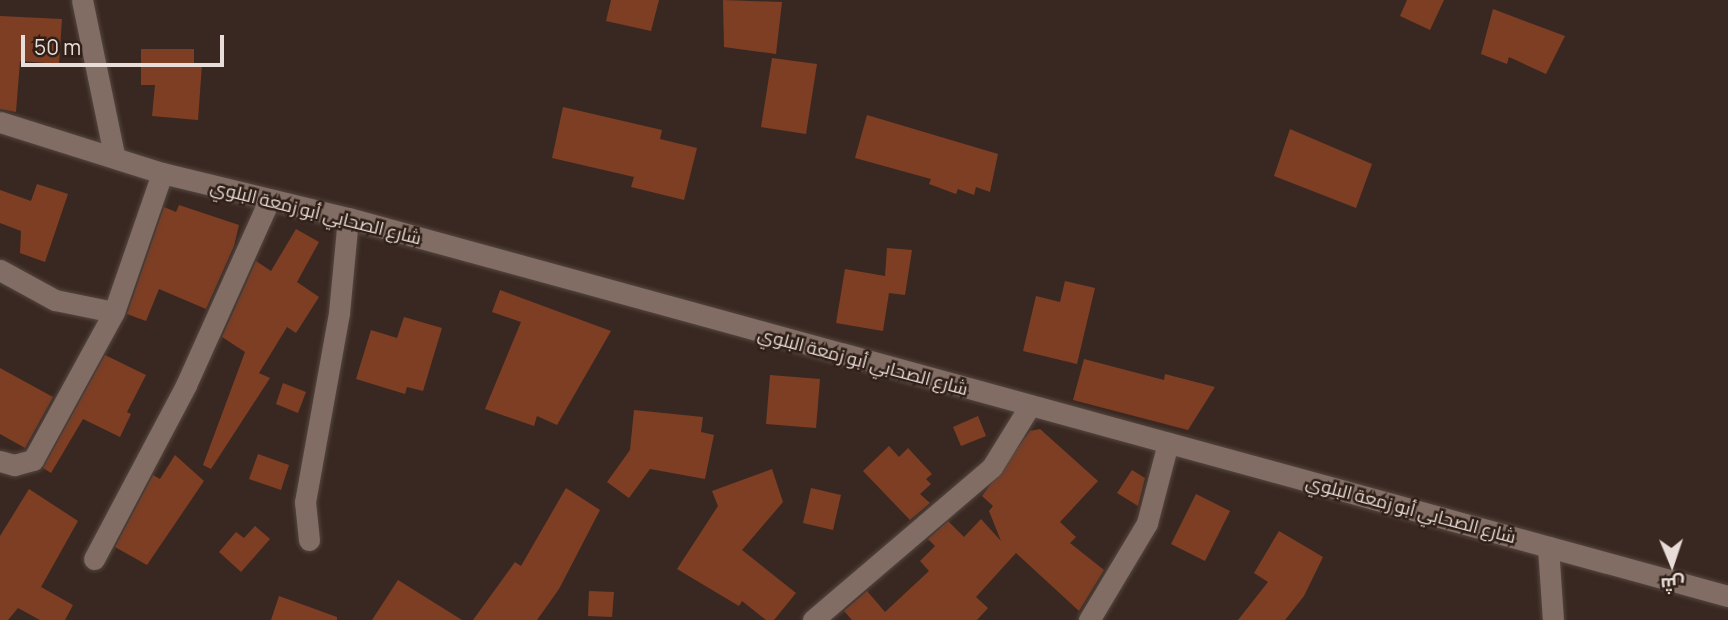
<!DOCTYPE html>
<html>
<head>
<meta charset="utf-8">
<style>
  body { margin:0 }
  #map { position:relative; width:1728px; height:620px; overflow:hidden; background:#392821; font-family:Manrope,Cairo,sans-serif }
  div>[style] { position:absolute }
  .building>* { inset:0; background:#7e3e23 }
  .roads { filter:drop-shadow(0 0 2px #544640) drop-shadow(0 0 2px #544640) }
  .minor>* { height:21px; margin:-10.5px; padding:0 10.5px; transform-origin:10.5px; border-radius:10.5px; background:#816d64 }
  span { translate:-50% -50%; white-space:nowrap; text-align:center; line-height:1.15; -webkit-text-stroke:5px #2f1f17; paint-order:stroke }
  .street-label { font-size:18px; color:#e8ddd8 }
  .north { position:absolute; left:1637px; top:529px; width:70px; height:70px; -webkit-text-stroke:5px #2f1f17; paint-order:stroke; rotate:178deg; font-size:19px; font-weight:700; line-height:28px; text-align:center; color:#e8ddd8 }
  .north::after { content:''; display:block; margin:auto; width:24px; height:32px; background:#e8ddd8; clip-path:polygon(50% 0,100% 100%,50% 72%,0 100%) }
  .scale { position:absolute; left:21px; top:35px; width:203px; height:32px; box-sizing:border-box; border:4px solid #e8ddd8; border-top:0; padding-left:9px; font-size:21px; line-height:24px; white-space:nowrap; color:#e8ddd8; -webkit-text-stroke:5px #2f1f17; paint-order:stroke }
</style>
</head>
<body>
<div id="map">
  <div class="building">
    <i style="clip-path:polygon(611px 0,659px 0,651px 31px,606px 21px)"></i>
    <i style="clip-path:polygon(723px 0,782px 2px,776px 54px,724px 47px)"></i>
    <i style="clip-path:polygon(1407px 0,1444px 0,1430px 30px,1400px 16px)"></i>
    <i style="clip-path:polygon(1493px 9px,1565px 36px,1546px 74px,1509px 57px,1507px 64px,1481px 54px)"></i>
    <i style="clip-path:polygon(0 16px,62px 19px,59px 64px,20px 61px,16px 112px,0 109px)"></i>
    <i style="clip-path:polygon(141px 49px,194px 49px,194px 64px,202px 64px,198px 120px,152px 116px,155px 85px,141px 85px)"></i>
    <i style="clip-path:polygon(772px 58px,817px 64px,806px 134px,761px 127px)"></i>
    <i style="clip-path:polygon(563px 107px,662px 130px,660px 139px,697px 148px,684px 200px,631px 187px,634px 177px,552px 158px)"></i>
    <i style="clip-path:polygon(867px 115px,998px 154px,990px 192px,976px 187px,974px 195px,958px 189px,956px 194px,929px 184px,931px 179px,855px 158px)"></i>
    <i style="clip-path:polygon(1290px 129px,1372px 164px,1356px 208px,1274px 176px)"></i>
    <i style="clip-path:polygon(37px 184px,68px 194px,45px 262px,20px 253px,21px 231px,0 223px,0 190px,31px 201px)"></i>
    <i style="clip-path:polygon(179px 205px,239px 225px,234px 246px,206px 309px,159px 289px,146px 321px,127px 314px,164px 207px,176px 212px)"></i>
    <i style="clip-path:polygon(296px 229px,319px 242px,297px 282px,319px 297px,296px 333px,287px 327px,259px 373px,270px 378px,211px 469px,203px 465px,245px 352px,222px 337px,256px 261px,271px 271px)"></i>
    <i style="clip-path:polygon(887px 248px,912px 250px,905px 295px,889px 293px,883px 331px,836px 323px,845px 269px,885px 276px)"></i>
    <i style="clip-path:polygon(1065px 281px,1095px 288px,1077px 364px,1023px 351px,1036px 296px,1060px 302px)"></i>
    <i style="clip-path:polygon(500px 290px,611px 331px,557px 425px,537px 416px,534px 426px,485px 409px,521px 322px,492px 312px)"></i>
    <i style="clip-path:polygon(404px 317px,442px 328px,423px 391px,407px 387px,405px 394px,356px 379px,371px 330px,397px 338px)"></i>
    <i style="clip-path:polygon(105px 355px,146px 375px,127px 412px,131px 414px,120px 437px,83px 419px,51px 473px,43px 468px)"></i>
    <i style="clip-path:polygon(1084px 359px,1164px 380px,1165px 374px,1215px 387px,1188px 430px,1073px 400px)"></i>
    <i style="clip-path:polygon(0 368px,53px 397px,25px 448px,0 434px)"></i>
    <i style="clip-path:polygon(770px 375px,820px 379px,816px 428px,766px 424px)"></i>
    <i style="clip-path:polygon(283px 383px,306px 392px,298px 413px,276px 404px)"></i>
    <i style="clip-path:polygon(634px 410px,703px 417px,701px 432px,714px 435px,705px 479px,650px 469px,629px 498px,607px 482px,630px 450px)"></i>
    <i style="clip-path:polygon(978px 416px,986px 436px,961px 446px,953px 427px)"></i>
    <i style="clip-path:polygon(1040px 429px,1098px 481px,1060px 522px,1076px 537px,1070px 543px,1104px 570px,1079px 611px,1016px 553px,976px 597px,988px 608px,977px 620px,852px 620px,844px 611px,867px 591px,885px 612px,929px 571px,920px 561px,935px 546px,928px 539px,948px 521px,964px 537px,981px 519px,1001px 541px,989px 511px,993px 506px,982px 496px,1030px 431px)"></i>
    <i style="clip-path:polygon(889px 446px,899px 457px,908px 448px,932px 474px,926px 479px,931px 484px,920px 494px,930px 503px,910px 520px,863px 471px)"></i>
    <i style="clip-path:polygon(258px 454px,289px 465px,281px 490px,249px 479px)"></i>
    <i style="clip-path:polygon(175px 455px,204px 481px,147px 565px,115px 547px,153px 475px,160px 479px)"></i>
    <i style="clip-path:polygon(772px 469px,783px 502px,742px 550px,796px 593px,774px 620px,766px 620px,742px 601px,739px 606px,677px 569px,718px 506px,712px 491px)"></i>
    <i style="clip-path:polygon(1132px 470px,1145px 478px,1138px 506px,1117px 493px)"></i>
    <i style="clip-path:polygon(566px 488px,600px 510px,559px 589px,537px 620px,473px 620px,515px 562px,521px 566px)"></i>
    <i style="clip-path:polygon(811px 488px,841px 495px,833px 530px,803px 523px)"></i>
    <i style="clip-path:polygon(29px 489px,78px 521px,41px 587px,73px 605px,65px 620px,40px 620px,18px 608px,8px 620px,0 620px,0 536px)"></i>
    <i style="clip-path:polygon(1196px 494px,1230px 511px,1205px 561px,1171px 544px)"></i>
    <i style="clip-path:polygon(255px 526px,270px 539px,241px 572px,219px 552px,236px 532px,244px 538px)"></i>
    <i style="clip-path:polygon(1279px 531px,1323px 557px,1304px 596px,1285px 620px,1238px 620px,1268px 582px,1254px 573px)"></i>
    <i style="clip-path:polygon(398px 580px,462px 620px,372px 620px)"></i>
    <i style="clip-path:polygon(589px 591px,614px 592px,612px 617px,588px 616px)"></i>
    <i style="clip-path:polygon(279px 596px,337px 617px,337px 620px,271px 620px)"></i>
  </div>
  <div class="roads">
    <div class="minor">
      <i style="left:82px;top:0;width:157px;rotate:78.3deg"></i>
      <i style="left:0;top:122px;width:170px;rotate:17.5deg"></i>
      <i style="left:162px;top:173px;width:191px;rotate:13.6deg"></i>
      <i style="left:348px;top:218px;width:1431px;rotate:15.32deg"></i>
      <i style="left:0;top:270px;width:63px;rotate:28.6deg"></i>
      <i style="left:55px;top:300px;width:60px;rotate:11.5deg"></i>
      <i style="left:0;top:461px;width:15px;rotate:16deg"></i>
      <i style="left:14px;top:465px;width:20px;rotate:-15deg"></i>
      <i style="left:33px;top:460px;width:169px;rotate:-61.3deg"></i>
      <i style="left:114px;top:312px;width:147px;rotate:-70.9deg"></i>
      <i style="left:309px;top:540px;width:38px;rotate:-96deg"></i>
      <i style="left:305px;top:502px;width:192px;rotate:-79.8deg"></i>
      <i style="left:339px;top:313px;width:95px;rotate:-84.6deg"></i>
      <i style="left:1548px;top:547px;width:73px;rotate:86.1deg"></i>
      <i style="left:94px;top:559px;width:197px;rotate:-62.1deg"></i>
      <i style="left:186px;top:385px;width:203px;rotate:-65.8deg"></i>
      <i style="left:813px;top:620px;width:235px;rotate:-40.5deg"></i>
      <i style="left:992px;top:467px;width:70px;rotate:-58.3deg"></i>
      <i style="left:1089px;top:620px;width:113px;rotate:-59.1deg"></i>
      <i style="left:1147px;top:523px;width:83px;rotate:-75.3deg"></i>
    </div>
  </div>
  <div class="street-label">
    <span style="left:316px;top:212px;rotate:14deg">شارع الصحابي أبو زمعة البلوي</span>
    <span style="left:863px;top:361px;rotate:15deg">شارع الصحابي أبو زمعة البلوي</span>
    <span style="left:1411px;top:509px;rotate:15deg">شارع الصحابي أبو زمعة البلوي</span>
  </div>
  <div class="north">ش</div>
  <div class="scale">50 m</div>
</div>
</body>
</html>
